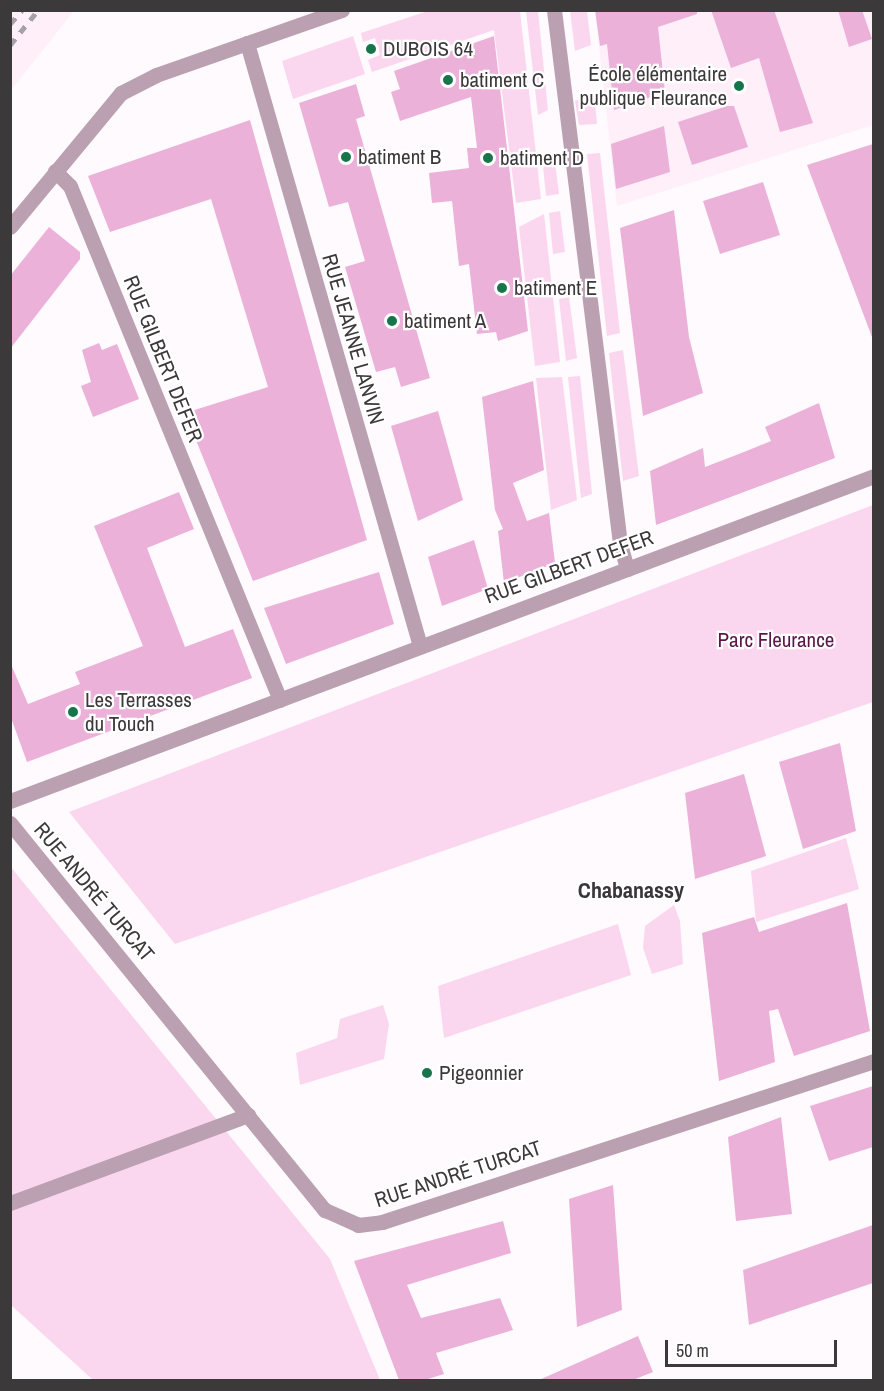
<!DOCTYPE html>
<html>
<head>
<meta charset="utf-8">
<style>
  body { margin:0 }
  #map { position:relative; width:884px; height:1391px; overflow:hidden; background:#fefafd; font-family:"Archivo Narrow",sans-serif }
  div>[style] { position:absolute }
  .built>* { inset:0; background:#feeff9 }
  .green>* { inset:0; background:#fbd6ef }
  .building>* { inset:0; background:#ecb1d9 }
  .street>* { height:15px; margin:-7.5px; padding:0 7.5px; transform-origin:7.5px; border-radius:7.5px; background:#baa0b1 }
  .rail>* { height:4.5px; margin-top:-2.25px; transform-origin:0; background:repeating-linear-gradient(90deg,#a5a1a4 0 8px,transparent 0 16px) }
  .dots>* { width:16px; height:16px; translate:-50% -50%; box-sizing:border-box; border:3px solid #fff; border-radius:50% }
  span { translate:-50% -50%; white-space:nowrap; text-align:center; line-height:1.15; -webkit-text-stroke:4.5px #fff; paint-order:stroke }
  .poi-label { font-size:21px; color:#3c393b }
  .left { translate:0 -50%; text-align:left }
  .right { translate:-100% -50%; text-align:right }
  .street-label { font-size:21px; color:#3c393b }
  .park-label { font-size:21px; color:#5a164a }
  .neighbourhood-label { font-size:22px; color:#3b3639; font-weight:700 }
  .frame { position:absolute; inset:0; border:12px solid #3c393b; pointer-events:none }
  .scale { position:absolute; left:665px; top:1340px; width:172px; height:27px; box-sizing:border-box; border:3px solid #3c393b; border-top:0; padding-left:8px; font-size:18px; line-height:21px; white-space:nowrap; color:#3c393b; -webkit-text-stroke:4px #fff; paint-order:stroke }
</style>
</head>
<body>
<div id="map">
  <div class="built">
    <i style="clip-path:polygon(11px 10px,74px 11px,11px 90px,10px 11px)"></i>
    <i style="clip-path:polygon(595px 11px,873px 11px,873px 125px,617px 206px)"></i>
  </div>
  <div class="green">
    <i style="clip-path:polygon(428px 11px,520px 11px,541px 199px,516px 203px,494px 30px,372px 72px,368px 60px,380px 55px,375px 38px,363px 42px,361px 33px)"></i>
    <i style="clip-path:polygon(526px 11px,538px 11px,548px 110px,538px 115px)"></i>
    <i style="clip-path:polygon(570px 11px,587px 11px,591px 45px,575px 51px)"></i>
    <i style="clip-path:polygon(353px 36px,365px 74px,293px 99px,282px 61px)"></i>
    <i style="clip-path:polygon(594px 93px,597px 124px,579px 125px,575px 101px)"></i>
    <i style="clip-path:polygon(600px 153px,620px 333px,607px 336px,587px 154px)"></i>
    <i style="clip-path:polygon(554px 155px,559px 194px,546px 196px,542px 156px)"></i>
    <i style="clip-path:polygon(560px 211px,565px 252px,553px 254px,549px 213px)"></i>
    <i style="clip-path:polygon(544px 214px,560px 362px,535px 366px,519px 227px)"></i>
    <i style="clip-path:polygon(569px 297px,577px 358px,566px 361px,559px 299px)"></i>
    <i style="clip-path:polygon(623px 350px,639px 476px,623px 481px,609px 353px)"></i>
    <i style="clip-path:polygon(580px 376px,592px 494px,581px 498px,568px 377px)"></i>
    <i style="clip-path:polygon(562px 377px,577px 500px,551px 510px,536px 378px)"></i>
    <i style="clip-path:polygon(873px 505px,873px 702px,175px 944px,69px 812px)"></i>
    <i style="clip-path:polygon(846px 838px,859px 889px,756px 922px,751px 871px)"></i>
    <i style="clip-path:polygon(10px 866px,330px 1259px,380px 1380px,93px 1380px,11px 1305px)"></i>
    <i style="clip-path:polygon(674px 905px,680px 921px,683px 964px,652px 974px,643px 948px,645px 926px)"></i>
    <i style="clip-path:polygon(618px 924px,631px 975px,444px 1038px,438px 986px)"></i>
    <i style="clip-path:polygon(383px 1005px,389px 1024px,384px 1059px,300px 1085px,296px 1053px,337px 1038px,340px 1019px)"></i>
  </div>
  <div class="building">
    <i style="clip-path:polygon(595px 10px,697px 10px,697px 14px,658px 27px,665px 92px,614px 110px,607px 44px,600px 46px)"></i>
    <i style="clip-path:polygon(711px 10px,774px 10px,813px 123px,780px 132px,759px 58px,731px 68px)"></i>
    <i style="clip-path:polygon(838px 10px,862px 10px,872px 39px,849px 47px)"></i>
    <i style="clip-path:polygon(494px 36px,528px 331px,498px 341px,496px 332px,477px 334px,469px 264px,459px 266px,452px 201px,432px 203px,429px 173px,469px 168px,467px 148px,477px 148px,471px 97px,400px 121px,391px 92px,400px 89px,394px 71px)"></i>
    <i style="clip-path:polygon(356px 84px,365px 116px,356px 119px,430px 378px,401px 387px,395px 367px,376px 372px,345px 267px,365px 261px,348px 202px,329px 207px,299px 103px)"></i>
    <i style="clip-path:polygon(727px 106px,734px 106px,748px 147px,692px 165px,678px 122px)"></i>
    <i style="clip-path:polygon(250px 120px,367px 540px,253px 581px,185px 413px,268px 387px,211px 199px,110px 232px,88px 176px)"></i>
    <i style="clip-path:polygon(664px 126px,670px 172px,616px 189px,611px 144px)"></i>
    <i style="clip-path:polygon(873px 144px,873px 337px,872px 337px,807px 165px)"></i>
    <i style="clip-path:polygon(763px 182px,780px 235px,720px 254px,703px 201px)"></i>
    <i style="clip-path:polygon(674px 210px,689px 337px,703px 393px,643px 416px,620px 228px)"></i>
    <i style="clip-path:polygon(49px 227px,80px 252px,80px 259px,10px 349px,10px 276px)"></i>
    <i style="clip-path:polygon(99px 343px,102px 350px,117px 344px,139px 399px,93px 417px,81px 386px,91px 382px,82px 350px)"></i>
    <i style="clip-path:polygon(533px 381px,544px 470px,513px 483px,527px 521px,549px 513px,555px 563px,504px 583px,498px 531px,503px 529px,495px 510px,482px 397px)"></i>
    <i style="clip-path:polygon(819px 403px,835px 458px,656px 525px,650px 471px,703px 448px,705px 467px,744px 452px,771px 441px,765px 427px)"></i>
    <i style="clip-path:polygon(438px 411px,463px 500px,418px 521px,391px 426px)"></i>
    <i style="clip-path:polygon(179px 492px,194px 529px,147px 548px,185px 647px,233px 629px,252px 678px,27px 762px,10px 715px,10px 662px,28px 704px,80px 684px,75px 672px,143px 646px,94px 526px)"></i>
    <i style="clip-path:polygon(474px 540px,488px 589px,442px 606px,428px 557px)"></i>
    <i style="clip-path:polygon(379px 572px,394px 624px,286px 664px,264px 608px)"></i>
    <i style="clip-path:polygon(840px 743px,856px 831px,803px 849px,779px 762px)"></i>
    <i style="clip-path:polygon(744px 774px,766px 856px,695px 879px,685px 793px)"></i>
    <i style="clip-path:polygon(847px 903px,870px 1031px,794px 1056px,778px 1009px,769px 1011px,775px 1062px,719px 1081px,702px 933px,754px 917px,759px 932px)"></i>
    <i style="clip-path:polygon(873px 1086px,873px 1147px,829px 1161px,810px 1106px)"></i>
    <i style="clip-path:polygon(781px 1117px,792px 1214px,736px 1221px,728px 1137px)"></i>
    <i style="clip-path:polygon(613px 1185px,622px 1310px,577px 1327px,569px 1199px)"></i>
    <i style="clip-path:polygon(503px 1221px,511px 1253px,407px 1285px,421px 1318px,500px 1298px,513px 1330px,436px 1353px,444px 1374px,425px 1380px,399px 1380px,354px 1261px)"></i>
    <i style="clip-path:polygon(873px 1225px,873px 1283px,749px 1325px,743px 1270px)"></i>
    <i style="clip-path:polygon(638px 1336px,653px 1372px,633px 1380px,539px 1380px)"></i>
  </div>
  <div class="street">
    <i style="left:554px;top:10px;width:538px;rotate:82.95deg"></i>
    <i style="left:620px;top:544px;width:26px;rotate:74deg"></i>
    <i style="left:247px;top:43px;width:627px;rotate:73.99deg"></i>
    <i style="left:55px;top:171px;width:21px;rotate:45deg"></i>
    <i style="left:70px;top:186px;width:555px;rotate:67.78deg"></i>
    <i style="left:10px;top:227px;width:174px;rotate:-50.4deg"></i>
    <i style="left:121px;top:93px;width:39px;rotate:-27deg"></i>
    <i style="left:156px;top:75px;width:197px;rotate:-19.3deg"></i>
    <i style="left:10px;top:801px;width:923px;rotate:-20.61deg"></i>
    <i style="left:10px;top:823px;width:499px;rotate:50.9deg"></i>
    <i style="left:325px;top:1210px;width:36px;rotate:24deg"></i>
    <i style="left:358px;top:1225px;width:24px;rotate:-7deg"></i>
    <i style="left:382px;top:1222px;width:518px;rotate:-18.12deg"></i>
    <i style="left:10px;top:1203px;width:254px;rotate:-20.3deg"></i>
  </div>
  <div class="rail">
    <i style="left:10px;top:24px;width:18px;rotate:-49deg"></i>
    <i style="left:10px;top:45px;width:45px;rotate:-51.3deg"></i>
  </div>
  <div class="dots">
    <i style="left:371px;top:49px;background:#17754b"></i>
    <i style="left:448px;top:80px;background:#17754b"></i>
    <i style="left:739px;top:86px;background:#17754b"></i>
    <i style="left:346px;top:157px;background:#17754b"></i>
    <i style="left:488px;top:158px;background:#17754b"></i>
    <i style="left:502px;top:288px;background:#17754b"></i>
    <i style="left:392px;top:321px;background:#17754b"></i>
    <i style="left:73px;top:712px;background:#17754b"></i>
    <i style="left:427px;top:1073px;background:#17754b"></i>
  </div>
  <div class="poi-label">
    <span class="left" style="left:383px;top:49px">DUBOIS 64</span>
    <span class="right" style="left:727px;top:86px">École élémentaire<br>publique Fleurance</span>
    <span class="left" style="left:460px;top:80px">batiment C</span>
    <span class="left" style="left:358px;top:157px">batiment B</span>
    <span class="left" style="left:500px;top:158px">batiment D</span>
    <span class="left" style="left:514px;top:288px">batiment E</span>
    <span class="left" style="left:404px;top:321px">batiment A</span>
    <span class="left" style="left:85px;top:712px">Les Terrasses<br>du Touch</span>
    <span class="left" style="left:439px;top:1073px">Pigeonnier</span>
  </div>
  <div class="street-label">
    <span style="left:353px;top:339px;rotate:74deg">RUE JEANNE LANVIN</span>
    <span style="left:163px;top:359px;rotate:68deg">RUE GILBERT DEFER</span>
    <span style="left:569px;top:567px;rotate:-20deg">RUE GILBERT DEFER</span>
    <span style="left:94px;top:892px;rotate:50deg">RUE ANDRÉ TURCAT</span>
    <span style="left:458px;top:1174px;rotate:-18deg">RUE ANDRÉ TURCAT</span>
  </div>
  <div class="park-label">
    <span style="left:776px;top:640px">Parc Fleurance</span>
  </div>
  <div class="neighbourhood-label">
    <span style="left:631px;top:891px">Chabanassy</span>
  </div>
  <div class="frame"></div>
  <div class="scale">50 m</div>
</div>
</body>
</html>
